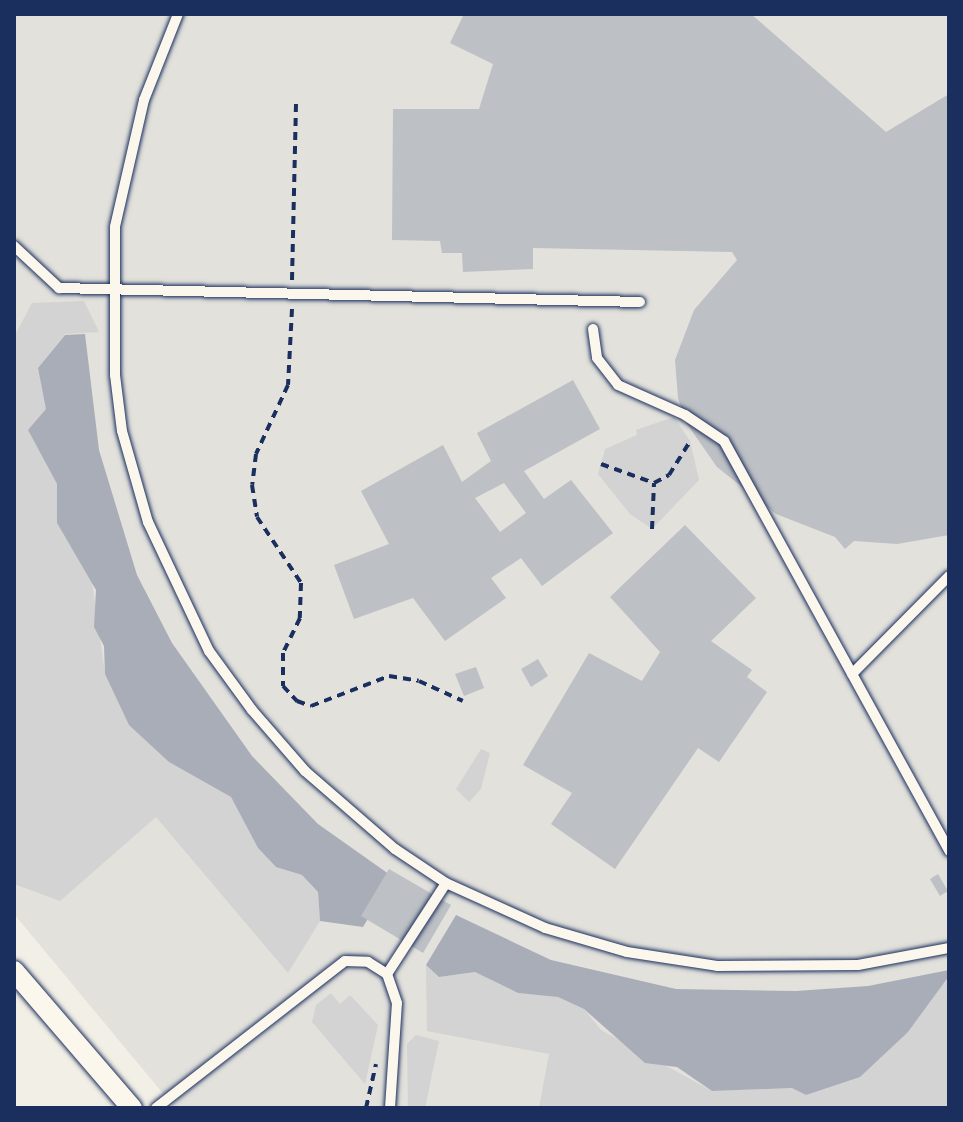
<!DOCTYPE html>
<html>
<head>
<meta charset="utf-8">
<style>
  body { margin:0 }
  #map { position:relative; width:963px; height:1122px; overflow:hidden; background:#f2efe6; font-family:Kalam,sans-serif }
  div>[style] { position:absolute }
  .built>* { inset:0; background:#e2e1dc }
  .green>* { inset:0; background:#d2d3d2 }
  .water>* { inset:0; background:#a9adb7 }
  .building>* { inset:0; background:#bdc0c4 }
  .path>* { height:4px; margin-top:-2px; transform-origin:0; background:repeating-linear-gradient(90deg,#1b2f5e 0 8px,transparent 0 14px) }
  .roads { filter:drop-shadow(0 0 2px #1b2f5e) drop-shadow(0 0 2px #1b2f5e) }
  .lane>* { height:10px; margin:-5px; padding:0 5px; transform-origin:5px; border-radius:5px; background:#fbf7ec }
  .street>* { height:20px; margin:-10px; padding:0 10px; transform-origin:10px; border-radius:10px; background:#fbf7ec }
  span { translate:-50% -50%; white-space:nowrap; text-align:center; line-height:1.15; -webkit-text-stroke:8px #fbf7ec; paint-order:stroke }
  .frame { position:absolute; inset:0; border:16px solid #1b2f5e; pointer-events:none }
</style>
</head>
<body>
<div id="map">
  <div class="built">
    <i style="clip-path:polygon(14px 14px,949px 14px,949px 1108px,175px 1108px,14px 914px)"></i>
  </div>
  <div class="green">
    <i style="clip-path:polygon(84px 301px,99px 332px,65px 334px,38px 368px,47px 409px,28px 430px,57px 484px,57px 523px,92px 582px,105px 674px,169px 762px,231px 797px,258px 848px,276px 867px,302px 875px,318px 892px,320px 921px,288px 973px,156px 817px,60px 901px,14px 884px,14px 337px,32px 303px)"></i>
    <i style="clip-path:polygon(674px 417px,690px 441px,699px 480px,652px 529px,630px 514px,598px 474px,605px 449px,637px 435px,636px 430px)"></i>
    <i style="clip-path:polygon(481px 749px,490px 753px,481px 789px,469px 802px,456px 789px)"></i>
    <i style="clip-path:polygon(426px 965px,439px 977px,475px 972px,518px 993px,558px 997px,584px 1009px,601px 1030px,712px 1091px,792px 1088px,806px 1095px,908px 1032px,949px 976px,949px 1108px,539px 1108px,549px 1054px,427px 1031px)"></i>
    <i style="clip-path:polygon(331px 993px,340px 1004px,350px 995px,378px 1025px,365px 1084px,312px 1022px,316px 1005px)"></i>
    <i style="clip-path:polygon(416px 1035px,439px 1041px,425px 1108px,408px 1108px,407px 1044px)"></i>
  </div>
  <div class="water">
    <i style="clip-path:polygon(85px 334px,99px 450px,137px 575px,172px 643px,252px 756px,318px 824px,393px 877px,363px 927px,320px 921px,318px 892px,302px 875px,276px 867px,258px 848px,231px 797px,169px 762px,129px 725px,105px 674px,104px 646px,94px 627px,96px 590px,57px 523px,57px 484px,28px 430px,46px 409px,38px 368px,65px 335px)"></i>
    <i style="clip-path:polygon(456px 915px,551px 960px,676px 989px,796px 991px,868px 986px,949px 970px,949px 976px,908px 1032px,860px 1077px,806px 1095px,792px 1088px,712px 1091px,677px 1067px,645px 1063px,584px 1009px,558px 997px,518px 993px,475px 972px,439px 977px,426px 965px)"></i>
  </div>
  <div class="building">
    <i style="clip-path:polygon(464px 14px,751px 14px,886px 132px,949px 94px,949px 535px,897px 544px,854px 541px,845px 549px,835px 537px,776px 514px,717px 467px,687px 424px,678px 398px,675px 360px,694px 310px,737px 260px,732px 252px,533px 248px,533px 269px,463px 272px,462px 253px,442px 253px,440px 241px,392px 240px,393px 109px,479px 109px,493px 64px,450px 43px)"></i>
    <i style="clip-path:polygon(evenodd,573px 380px,600px 429px,524px 471px,544px 499px,571px 480px,613px 533px,542px 586px,521px 558px,491px 578px,506px 598px,445px 641px,413px 598px,354px 619px,334px 565px,389px 544px,361px 491px,443px 445px,462px 482px,491px 461px,477px 433px,573px 380px,504px 483px,526px 513px,500px 532px,475px 498px,504px 483px)"></i>
    <i style="clip-path:polygon(685px 525px,756px 598px,711px 641px,752px 670px,747px 677px,767px 692px,719px 762px,698px 748px,615px 869px,551px 824px,572px 793px,523px 765px,589px 653px,642px 681px,660px 652px,610px 597px)"></i>
    <i style="clip-path:polygon(538px 659px,548px 676px,531px 687px,521px 669px)"></i>
    <i style="clip-path:polygon(476px 667px,484px 688px,464px 696px,455px 674px)"></i>
    <i style="clip-path:polygon(389px 869px,451px 905px,423px 953px,361px 916px)"></i>
    <i style="clip-path:polygon(938px 874px,948px 891px,940px 896px,930px 879px)"></i>
  </div>
  <div class="path">
    <i style="left:292px;top:280px;width:177px;rotate:-88.7deg"></i>
    <i style="left:292px;top:309px;width:76px;rotate:93deg"></i>
    <i style="left:288px;top:385px;width:76px;rotate:114.9deg"></i>
    <i style="left:256px;top:454px;width:31px;rotate:97deg"></i>
    <i style="left:252px;top:485px;width:32px;rotate:81deg"></i>
    <i style="left:257px;top:517px;width:79px;rotate:56.3deg"></i>
    <i style="left:301px;top:583px;width:35px;rotate:92deg"></i>
    <i style="left:300px;top:618px;width:39px;rotate:116deg"></i>
    <i style="left:283px;top:653px;width:33px;rotate:90deg"></i>
    <i style="left:283px;top:686px;width:21px;rotate:47deg"></i>
    <i style="left:297px;top:701px;width:15px;rotate:20deg"></i>
    <i style="left:311px;top:706px;width:84px;rotate:-21deg"></i>
    <i style="left:389px;top:676px;width:30px;rotate:9deg"></i>
    <i style="left:419px;top:681px;width:48px;rotate:24.4deg"></i>
    <i style="left:601px;top:464px;width:56px;rotate:19.7deg"></i>
    <i style="left:654px;top:483px;width:17px;rotate:-28deg"></i>
    <i style="left:669px;top:475px;width:40px;rotate:-58deg"></i>
    <i style="left:652px;top:529px;width:46px;rotate:-87.5deg"></i>
    <i style="left:366px;top:1108px;width:45px;rotate:-77.2deg"></i>
  </div>
  <div class="roads">
    <div class="lane">
      <i style="left:178px;top:14px;width:92px;rotate:111.6deg"></i>
      <i style="left:144px;top:100px;width:130px;rotate:102.9deg"></i>
      <i style="left:115px;top:227px;width:148px;rotate:90deg"></i>
      <i style="left:115px;top:375px;width:56px;rotate:82.9deg"></i>
      <i style="left:122px;top:431px;width:95px;rotate:74.1deg"></i>
      <i style="left:148px;top:522px;width:143px;rotate:64.7deg"></i>
      <i style="left:209px;top:651px;width:73px;rotate:53.9deg"></i>
      <i style="left:252px;top:710px;width:81px;rotate:49deg"></i>
      <i style="left:305px;top:771px;width:119px;rotate:40.9deg"></i>
      <i style="left:395px;top:849px;width:61px;rotate:33.7deg"></i>
      <i style="left:446px;top:883px;width:109px;rotate:24.4deg"></i>
      <i style="left:545px;top:928px;width:85px;rotate:16.3deg"></i>
      <i style="left:627px;top:952px;width:91px;rotate:8.8deg"></i>
      <i style="left:717px;top:966px;width:141px;rotate:-0.4deg"></i>
      <i style="left:858px;top:965px;width:93px;rotate:-10.6deg"></i>
      <i style="left:14px;top:246px;width:62px;rotate:43deg"></i>
      <i style="left:59px;top:288px;width:581px;rotate:1.38deg"></i>
      <i style="left:593px;top:329px;width:29px;rotate:82deg"></i>
      <i style="left:597px;top:358px;width:34px;rotate:52deg"></i>
      <i style="left:618px;top:385px;width:73px;rotate:24.1deg"></i>
      <i style="left:685px;top:415px;width:47px;rotate:33.7deg"></i>
      <i style="left:724px;top:441px;width:468px;rotate:61.2deg"></i>
      <i style="left:852px;top:674px;width:138px;rotate:-45.3deg"></i>
      <i style="left:156px;top:1108px;width:239px;rotate:-37.9deg"></i>
      <i style="left:345px;top:961px;width:23px;rotate:2deg"></i>
      <i style="left:368px;top:962px;width:22px;rotate:32deg"></i>
      <i style="left:390px;top:1108px;width:105px;rotate:-86.2deg"></i>
      <i style="left:397px;top:1003px;width:31px;rotate:-109deg"></i>
      <i style="left:387px;top:974px;width:108px;rotate:-57deg"></i>
    </div>
    <div class="street">
      <i style="left:14px;top:971px;width:181px;rotate:49.3deg"></i>
    </div>
  </div>
  <div class="frame"></div>
</div>
</body>
</html>
